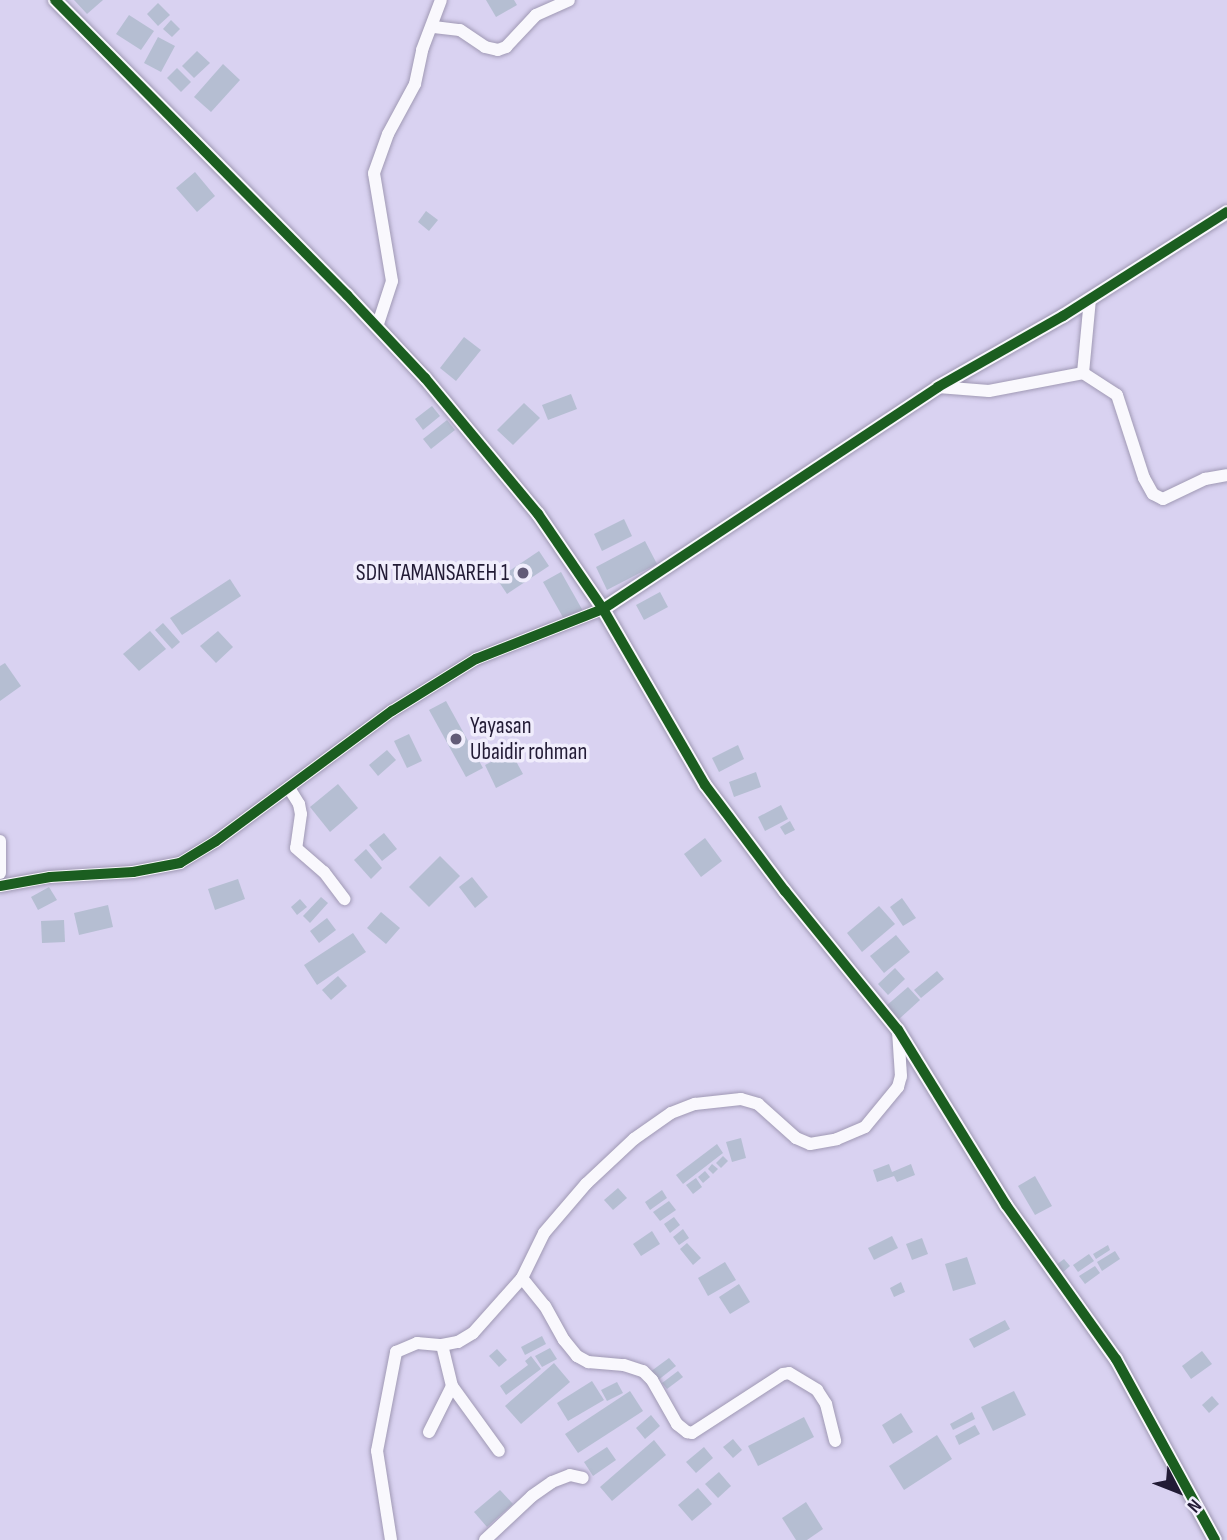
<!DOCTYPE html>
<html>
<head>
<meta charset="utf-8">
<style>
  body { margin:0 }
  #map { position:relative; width:1227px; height:1540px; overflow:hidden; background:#d9d2f1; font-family:"Sofia Sans Condensed",sans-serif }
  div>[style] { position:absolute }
  .building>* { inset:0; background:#b5bed2 }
  .roads { filter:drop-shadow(0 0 2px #a099b4) drop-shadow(0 0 2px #a099b4) }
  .minor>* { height:12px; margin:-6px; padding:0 6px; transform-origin:6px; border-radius:6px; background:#f9f8fd }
  .tertiary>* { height:14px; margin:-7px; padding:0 7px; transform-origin:7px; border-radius:7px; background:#f9f8fd }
  .cycleway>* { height:10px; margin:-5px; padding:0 5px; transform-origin:5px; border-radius:5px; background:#1b5e20 }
  .dots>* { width:19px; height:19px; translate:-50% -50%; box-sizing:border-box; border:4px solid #f0edfc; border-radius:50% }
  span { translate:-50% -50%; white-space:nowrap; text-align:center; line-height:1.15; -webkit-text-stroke:7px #f0edfc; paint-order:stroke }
  .poi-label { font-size:23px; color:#221b35 }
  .right { translate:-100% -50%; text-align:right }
  .left { translate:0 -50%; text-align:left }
  .north { position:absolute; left:1143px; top:1456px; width:70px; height:70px; -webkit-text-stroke:5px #f0edfc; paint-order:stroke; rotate:132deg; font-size:19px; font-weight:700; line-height:28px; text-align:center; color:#221b35 }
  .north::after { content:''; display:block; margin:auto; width:24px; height:32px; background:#221b35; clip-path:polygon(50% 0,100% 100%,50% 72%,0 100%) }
</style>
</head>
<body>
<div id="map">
  <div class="building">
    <i style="clip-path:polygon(74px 0,103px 0,87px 14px)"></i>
    <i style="clip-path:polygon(486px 0,514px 0,517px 5px,496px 17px)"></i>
    <i style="clip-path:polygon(158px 3px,170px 15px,158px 26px,147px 14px)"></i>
    <i style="clip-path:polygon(129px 15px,154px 31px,141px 50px,116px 34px)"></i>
    <i style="clip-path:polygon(171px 20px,180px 29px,172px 37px,163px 29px)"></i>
    <i style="clip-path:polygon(158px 37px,175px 46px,161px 72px,144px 63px)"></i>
    <i style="clip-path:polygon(197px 51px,210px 63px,194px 78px,182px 66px)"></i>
    <i style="clip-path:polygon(223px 64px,240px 80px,211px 112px,194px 97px)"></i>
    <i style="clip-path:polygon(177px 68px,191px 82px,181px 92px,167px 78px)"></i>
    <i style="clip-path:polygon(195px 172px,215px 196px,197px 212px,176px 188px)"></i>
    <i style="clip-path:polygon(426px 211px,438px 220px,429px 231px,418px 222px)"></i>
    <i style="clip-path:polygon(464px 337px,481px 350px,456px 381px,440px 368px)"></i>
    <i style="clip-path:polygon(571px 394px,577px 409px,548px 420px,542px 405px)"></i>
    <i style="clip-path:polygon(524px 403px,540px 418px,513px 445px,497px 430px)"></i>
    <i style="clip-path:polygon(432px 406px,440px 416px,423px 430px,415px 419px)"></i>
    <i style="clip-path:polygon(447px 420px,455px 430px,431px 449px,423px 439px)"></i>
    <i style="clip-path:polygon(624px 519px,632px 536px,602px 551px,594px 534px)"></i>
    <i style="clip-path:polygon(645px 541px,657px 564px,607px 590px,596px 567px)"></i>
    <i style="clip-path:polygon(539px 551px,549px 566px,507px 594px,497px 579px)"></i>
    <i style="clip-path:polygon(561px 572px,583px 611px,565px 621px,543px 582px)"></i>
    <i style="clip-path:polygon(230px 579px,241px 596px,182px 635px,170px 618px)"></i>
    <i style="clip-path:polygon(660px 592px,668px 607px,644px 620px,636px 605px)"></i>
    <i style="clip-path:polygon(163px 623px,180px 642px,172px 649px,155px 630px)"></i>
    <i style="clip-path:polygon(150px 631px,166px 649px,139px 671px,123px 654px)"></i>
    <i style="clip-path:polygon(218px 631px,233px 647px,216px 663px,200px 646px)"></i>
    <i style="clip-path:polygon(5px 663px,21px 686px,0 701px,0 666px)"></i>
    <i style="clip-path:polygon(446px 701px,483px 768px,466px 777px,429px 710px)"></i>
    <i style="clip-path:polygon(409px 734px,422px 761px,407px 768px,394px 741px)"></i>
    <i style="clip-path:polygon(738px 745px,744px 759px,719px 772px,712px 758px)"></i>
    <i style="clip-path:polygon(387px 750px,396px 760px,378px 776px,369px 765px)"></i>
    <i style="clip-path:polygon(511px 752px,523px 774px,496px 788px,485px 765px)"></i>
    <i style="clip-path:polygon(756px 772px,761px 787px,734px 797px,729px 782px)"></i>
    <i style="clip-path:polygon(338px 784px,358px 808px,330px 832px,310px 807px)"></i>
    <i style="clip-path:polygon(781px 805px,788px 819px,765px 831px,758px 817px)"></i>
    <i style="clip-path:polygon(790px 821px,795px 830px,785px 835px,780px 827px)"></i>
    <i style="clip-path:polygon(384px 833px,397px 849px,382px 861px,369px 845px)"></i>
    <i style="clip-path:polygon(705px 838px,722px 861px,701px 877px,684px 854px)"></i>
    <i style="clip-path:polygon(366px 849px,382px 868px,371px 879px,354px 860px)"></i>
    <i style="clip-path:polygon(440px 856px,460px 876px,429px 907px,409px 887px)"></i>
    <i style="clip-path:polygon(472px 877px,488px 897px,475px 908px,459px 887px)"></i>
    <i style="clip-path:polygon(238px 879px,245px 899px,215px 910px,208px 889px)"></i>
    <i style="clip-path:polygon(49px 887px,57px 900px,38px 910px,31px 897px)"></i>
    <i style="clip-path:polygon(321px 897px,328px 903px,310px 923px,303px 916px)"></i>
    <i style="clip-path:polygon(902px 898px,916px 918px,903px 926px,890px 907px)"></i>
    <i style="clip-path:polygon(300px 899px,307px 907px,297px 915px,291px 907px)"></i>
    <i style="clip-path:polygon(108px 905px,113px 927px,79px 935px,74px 913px)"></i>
    <i style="clip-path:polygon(879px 906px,895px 924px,862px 952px,847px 933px)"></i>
    <i style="clip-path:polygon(381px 912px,400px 928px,386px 944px,367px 928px)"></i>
    <i style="clip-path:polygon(327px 918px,336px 930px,319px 943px,310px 931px)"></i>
    <i style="clip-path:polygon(64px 920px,65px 942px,42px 943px,41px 921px)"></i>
    <i style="clip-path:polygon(353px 933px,366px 952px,317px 985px,304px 965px)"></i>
    <i style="clip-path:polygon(896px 935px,910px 952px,884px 973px,870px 956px)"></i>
    <i style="clip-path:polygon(895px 968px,905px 979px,888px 995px,878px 984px)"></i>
    <i style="clip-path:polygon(937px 971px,944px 979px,921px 998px,914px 990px)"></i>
    <i style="clip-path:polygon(338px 976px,347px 986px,331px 1000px,322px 990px)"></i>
    <i style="clip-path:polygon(908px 987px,920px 1000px,898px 1020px,886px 1006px)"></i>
    <i style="clip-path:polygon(741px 1138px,746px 1158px,732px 1162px,726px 1142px)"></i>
    <i style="clip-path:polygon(717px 1144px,723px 1153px,683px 1184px,676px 1175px)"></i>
    <i style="clip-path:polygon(723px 1156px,728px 1161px,721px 1168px,716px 1163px)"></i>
    <i style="clip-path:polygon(712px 1164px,718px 1169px,713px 1174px,708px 1169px)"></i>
    <i style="clip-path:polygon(889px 1164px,892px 1172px,911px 1164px,915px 1175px,897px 1182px,894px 1176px,877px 1182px,873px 1170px)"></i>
    <i style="clip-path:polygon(705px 1171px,710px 1177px,703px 1183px,698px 1177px)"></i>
    <i style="clip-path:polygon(1035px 1176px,1052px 1206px,1035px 1215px,1018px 1186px)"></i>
    <i style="clip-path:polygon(696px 1178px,702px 1187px,693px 1194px,686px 1185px)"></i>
    <i style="clip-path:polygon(618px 1188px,627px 1198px,613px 1210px,604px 1200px)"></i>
    <i style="clip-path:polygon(662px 1190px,667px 1198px,650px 1210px,645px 1202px)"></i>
    <i style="clip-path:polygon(669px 1201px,676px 1210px,660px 1221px,653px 1212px)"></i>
    <i style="clip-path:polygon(674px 1217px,680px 1225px,670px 1233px,664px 1224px)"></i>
    <i style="clip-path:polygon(683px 1229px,689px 1238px,679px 1245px,673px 1237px)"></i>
    <i style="clip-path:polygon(652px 1231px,660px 1244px,641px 1256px,633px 1244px)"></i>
    <i style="clip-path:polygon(892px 1236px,898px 1248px,874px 1260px,868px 1248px)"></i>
    <i style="clip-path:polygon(922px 1238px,928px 1254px,912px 1260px,906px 1244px)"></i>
    <i style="clip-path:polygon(687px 1243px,701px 1258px,693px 1265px,680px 1249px)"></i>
    <i style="clip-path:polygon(1108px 1245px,1110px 1250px,1096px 1259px,1093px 1254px)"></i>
    <i style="clip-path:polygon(1115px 1251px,1120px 1259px,1102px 1271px,1097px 1262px)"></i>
    <i style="clip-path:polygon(1089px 1254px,1094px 1261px,1078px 1272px,1073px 1265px)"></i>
    <i style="clip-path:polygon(967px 1257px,976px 1284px,953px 1291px,945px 1264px)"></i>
    <i style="clip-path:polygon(1064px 1259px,1070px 1266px,1062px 1273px,1056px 1265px)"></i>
    <i style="clip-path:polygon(725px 1262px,736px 1280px,708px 1296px,698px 1278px)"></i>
    <i style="clip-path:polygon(1095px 1266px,1100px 1273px,1085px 1284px,1079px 1276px)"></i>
    <i style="clip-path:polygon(901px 1282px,905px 1292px,894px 1297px,890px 1288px)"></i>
    <i style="clip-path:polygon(739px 1284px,750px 1302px,730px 1314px,719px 1297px)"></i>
    <i style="clip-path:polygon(1005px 1320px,1010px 1329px,974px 1348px,969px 1339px)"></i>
    <i style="clip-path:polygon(542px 1336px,546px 1344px,525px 1355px,521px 1347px)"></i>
    <i style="clip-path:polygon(550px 1348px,557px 1359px,542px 1367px,535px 1356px)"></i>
    <i style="clip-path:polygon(497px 1349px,507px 1360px,499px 1367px,489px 1356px)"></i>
    <i style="clip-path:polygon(1202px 1351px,1212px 1364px,1191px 1379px,1182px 1366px)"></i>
    <i style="clip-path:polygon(531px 1356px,541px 1369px,506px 1395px,500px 1386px,528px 1365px,525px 1361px)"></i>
    <i style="clip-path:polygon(669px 1358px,676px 1366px,657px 1381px,650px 1372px)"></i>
    <i style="clip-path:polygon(554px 1363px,570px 1382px,521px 1424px,505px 1406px)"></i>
    <i style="clip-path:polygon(678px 1371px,683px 1377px,667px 1389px,662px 1383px)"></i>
    <i style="clip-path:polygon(592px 1381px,604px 1400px,568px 1421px,557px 1403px)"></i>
    <i style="clip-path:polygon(617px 1382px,623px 1393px,607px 1401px,601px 1390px)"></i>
    <i style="clip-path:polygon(630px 1391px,643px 1411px,578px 1453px,565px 1434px)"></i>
    <i style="clip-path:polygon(1014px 1391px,1026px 1415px,993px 1431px,981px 1407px)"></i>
    <i style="clip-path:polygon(1212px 1396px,1219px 1404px,1209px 1413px,1202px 1405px)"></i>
    <i style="clip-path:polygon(972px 1412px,975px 1419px,953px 1430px,950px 1424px)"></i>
    <i style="clip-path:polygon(901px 1413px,913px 1432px,893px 1444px,882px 1425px)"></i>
    <i style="clip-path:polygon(651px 1415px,660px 1426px,645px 1439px,636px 1428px)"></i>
    <i style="clip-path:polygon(804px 1417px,814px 1437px,758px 1466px,748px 1446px)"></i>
    <i style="clip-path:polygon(975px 1425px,980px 1434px,959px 1445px,955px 1436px)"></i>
    <i style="clip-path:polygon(937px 1435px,952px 1459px,904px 1490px,889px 1466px)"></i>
    <i style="clip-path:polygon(733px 1439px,742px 1450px,733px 1458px,723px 1447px)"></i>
    <i style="clip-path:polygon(654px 1440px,666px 1455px,612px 1501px,600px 1487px)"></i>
    <i style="clip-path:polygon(607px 1447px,616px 1460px,593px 1476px,584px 1462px)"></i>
    <i style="clip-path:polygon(704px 1447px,713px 1458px,696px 1473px,686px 1462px)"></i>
    <i style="clip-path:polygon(719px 1472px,731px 1486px,718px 1498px,705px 1484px)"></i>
    <i style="clip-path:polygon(698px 1488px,712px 1504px,692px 1521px,678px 1505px)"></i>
    <i style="clip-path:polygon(500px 1490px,513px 1504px,487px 1527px,474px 1512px)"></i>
    <i style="clip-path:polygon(806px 1502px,823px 1529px,807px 1540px,796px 1540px,782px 1518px)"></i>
  </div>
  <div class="roads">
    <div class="minor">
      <i style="left:434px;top:27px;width:26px;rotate:7deg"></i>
      <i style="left:460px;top:30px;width:30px;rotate:34deg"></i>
      <i style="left:485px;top:47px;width:13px;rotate:13deg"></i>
      <i style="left:498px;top:50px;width:9px;rotate:-21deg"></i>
      <i style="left:506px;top:47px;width:44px;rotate:-46.8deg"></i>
      <i style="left:536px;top:15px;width:36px;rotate:-24deg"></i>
      <i style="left:1090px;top:299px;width:74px;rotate:95.4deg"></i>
      <i style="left:1083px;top:373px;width:40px;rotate:32.9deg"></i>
      <i style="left:1117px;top:395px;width:87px;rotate:72deg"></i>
      <i style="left:1144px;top:478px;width:18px;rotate:61deg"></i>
      <i style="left:1153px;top:494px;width:11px;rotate:27deg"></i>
      <i style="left:1163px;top:499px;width:47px;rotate:-25.5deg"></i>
      <i style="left:1205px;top:479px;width:22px;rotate:-10deg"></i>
      <i style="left:377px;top:327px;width:48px;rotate:-71.9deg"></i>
      <i style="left:392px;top:281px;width:109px;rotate:-99.5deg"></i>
      <i style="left:374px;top:173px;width:41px;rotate:-70.3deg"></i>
      <i style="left:388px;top:134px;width:57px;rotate:-61.6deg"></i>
      <i style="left:415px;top:84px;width:35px;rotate:-78deg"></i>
      <i style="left:422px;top:50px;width:53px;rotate:-69.2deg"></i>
      <i style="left:938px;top:387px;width:51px;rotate:4.5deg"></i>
      <i style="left:989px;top:391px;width:96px;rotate:-10.8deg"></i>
      <i style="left:289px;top:788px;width:19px;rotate:58deg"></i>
      <i style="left:299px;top:804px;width:10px;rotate:79deg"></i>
      <i style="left:301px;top:814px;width:34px;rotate:98deg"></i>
      <i style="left:296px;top:848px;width:37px;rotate:41deg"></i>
      <i style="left:324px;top:872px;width:34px;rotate:53deg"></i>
      <i style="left:0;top:841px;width:32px;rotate:90deg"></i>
      <i style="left:0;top:886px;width:51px;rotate:-10.2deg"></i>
      <i style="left:50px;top:877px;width:83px;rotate:-3.4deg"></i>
      <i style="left:133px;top:872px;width:48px;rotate:-10.8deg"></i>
      <i style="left:180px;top:863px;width:42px;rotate:-31.4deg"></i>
      <i style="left:216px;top:841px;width:219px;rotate:-36.5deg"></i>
      <i style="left:392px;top:711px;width:99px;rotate:-31.8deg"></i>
      <i style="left:476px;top:659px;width:136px;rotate:-21.5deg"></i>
      <i style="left:522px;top:1278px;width:36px;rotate:51deg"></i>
      <i style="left:545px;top:1306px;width:39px;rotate:61deg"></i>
      <i style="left:564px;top:1340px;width:21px;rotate:51deg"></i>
      <i style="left:577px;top:1356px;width:13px;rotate:29deg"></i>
      <i style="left:588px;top:1362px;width:36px;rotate:5deg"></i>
      <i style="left:624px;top:1365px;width:20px;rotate:18deg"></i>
      <i style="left:643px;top:1371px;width:13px;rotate:45deg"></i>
      <i style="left:652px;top:1380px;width:51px;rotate:60.4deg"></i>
      <i style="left:677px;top:1424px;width:13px;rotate:39deg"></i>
      <i style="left:687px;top:1432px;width:5px;rotate:11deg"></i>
      <i style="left:692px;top:1433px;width:108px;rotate:-33deg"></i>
      <i style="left:783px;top:1374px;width:6px;rotate:-9deg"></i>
      <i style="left:789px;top:1373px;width:33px;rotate:31deg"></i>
      <i style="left:817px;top:1390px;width:17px;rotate:57deg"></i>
      <i style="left:826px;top:1404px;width:38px;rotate:76deg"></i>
      <i style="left:442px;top:1345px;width:42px;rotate:76.3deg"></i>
      <i style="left:452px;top:1386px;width:80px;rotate:54.1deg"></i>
      <i style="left:429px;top:1432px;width:51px;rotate:-63.4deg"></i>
      <i style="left:391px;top:1540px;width:90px;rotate:-98.9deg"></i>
      <i style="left:377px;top:1451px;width:101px;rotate:-79.1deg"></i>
      <i style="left:396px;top:1352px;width:23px;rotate:-23deg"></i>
      <i style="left:417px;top:1343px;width:25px;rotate:5deg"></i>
      <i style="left:442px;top:1345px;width:16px;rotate:-11deg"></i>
      <i style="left:458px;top:1342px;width:17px;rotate:-31deg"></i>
      <i style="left:473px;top:1333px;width:74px;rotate:-48.3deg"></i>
      <i style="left:522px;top:1278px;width:50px;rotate:-63.9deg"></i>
      <i style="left:544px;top:1233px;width:65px;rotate:-49.4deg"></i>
      <i style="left:586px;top:1184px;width:66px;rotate:-43.2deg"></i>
      <i style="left:634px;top:1139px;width:45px;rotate:-35.1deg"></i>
      <i style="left:671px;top:1113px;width:26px;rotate:-21deg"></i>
      <i style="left:695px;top:1104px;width:46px;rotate:-6.2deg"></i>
      <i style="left:741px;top:1099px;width:18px;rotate:16deg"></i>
      <i style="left:758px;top:1104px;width:51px;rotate:41.8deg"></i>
      <i style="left:796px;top:1138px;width:15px;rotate:23deg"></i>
      <i style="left:810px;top:1144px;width:27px;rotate:-10deg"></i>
      <i style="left:837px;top:1139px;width:30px;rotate:-23deg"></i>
      <i style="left:865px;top:1127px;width:52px;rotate:-50.5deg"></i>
      <i style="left:898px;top:1087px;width:11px;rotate:-75deg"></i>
      <i style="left:901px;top:1076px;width:45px;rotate:-93.8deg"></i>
      <i style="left:485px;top:1540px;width:64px;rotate:-43.1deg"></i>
      <i style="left:532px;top:1496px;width:24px;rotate:-35deg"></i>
      <i style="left:552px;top:1482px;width:19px;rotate:-21deg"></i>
      <i style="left:570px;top:1475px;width:13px;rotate:13deg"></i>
    </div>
    <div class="tertiary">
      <i style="left:55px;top:0;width:415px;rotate:45.3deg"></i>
      <i style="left:347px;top:295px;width:114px;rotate:46.8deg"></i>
      <i style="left:425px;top:378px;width:177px;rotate:50.3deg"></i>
      <i style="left:538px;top:514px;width:115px;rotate:55.6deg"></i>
      <i style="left:603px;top:609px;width:203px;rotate:59.9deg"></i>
      <i style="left:705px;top:785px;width:133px;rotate:53deg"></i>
      <i style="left:785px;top:891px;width:179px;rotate:50.9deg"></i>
      <i style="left:898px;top:1030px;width:206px;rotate:58.3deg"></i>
      <i style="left:1006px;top:1205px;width:189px;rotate:54.5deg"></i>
      <i style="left:1116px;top:1359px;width:206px;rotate:61.3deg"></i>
      <i style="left:603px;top:609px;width:402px;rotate:-33.5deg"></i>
      <i style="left:938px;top:387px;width:144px;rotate:-29.6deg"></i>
      <i style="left:1063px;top:316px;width:194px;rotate:-32.4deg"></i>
    </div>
  </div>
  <div class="cycleway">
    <i style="left:55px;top:0;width:415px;rotate:45.3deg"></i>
    <i style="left:347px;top:295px;width:114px;rotate:46.8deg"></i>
    <i style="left:425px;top:378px;width:177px;rotate:50.3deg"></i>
    <i style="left:538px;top:514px;width:115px;rotate:55.6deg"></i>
    <i style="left:603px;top:609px;width:203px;rotate:59.9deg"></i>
    <i style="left:705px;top:785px;width:133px;rotate:53deg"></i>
    <i style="left:785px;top:891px;width:179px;rotate:50.9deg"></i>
    <i style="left:898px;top:1030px;width:206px;rotate:58.3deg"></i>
    <i style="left:1006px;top:1205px;width:189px;rotate:54.5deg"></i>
    <i style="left:1116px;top:1359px;width:206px;rotate:61.3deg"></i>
    <i style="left:0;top:886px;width:51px;rotate:-10.2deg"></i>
    <i style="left:50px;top:877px;width:83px;rotate:-3.4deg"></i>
    <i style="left:133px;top:872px;width:48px;rotate:-10.8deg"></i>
    <i style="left:180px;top:863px;width:42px;rotate:-31.4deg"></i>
    <i style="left:216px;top:841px;width:219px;rotate:-36.5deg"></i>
    <i style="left:392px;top:711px;width:99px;rotate:-31.8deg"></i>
    <i style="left:476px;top:659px;width:136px;rotate:-21.5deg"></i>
    <i style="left:603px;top:609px;width:402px;rotate:-33.5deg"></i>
    <i style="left:938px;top:387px;width:144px;rotate:-29.6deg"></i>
    <i style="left:1063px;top:316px;width:194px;rotate:-32.4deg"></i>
  </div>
  <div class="dots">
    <i style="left:523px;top:573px;background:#625b77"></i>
    <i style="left:456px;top:739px;background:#625b77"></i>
  </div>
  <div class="poi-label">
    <span class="right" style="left:509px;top:573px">SDN TAMANSAREH 1</span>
    <span class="left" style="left:470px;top:739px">Yayasan<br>Ubaidir rohman</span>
  </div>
  <div class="north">N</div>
</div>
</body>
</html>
